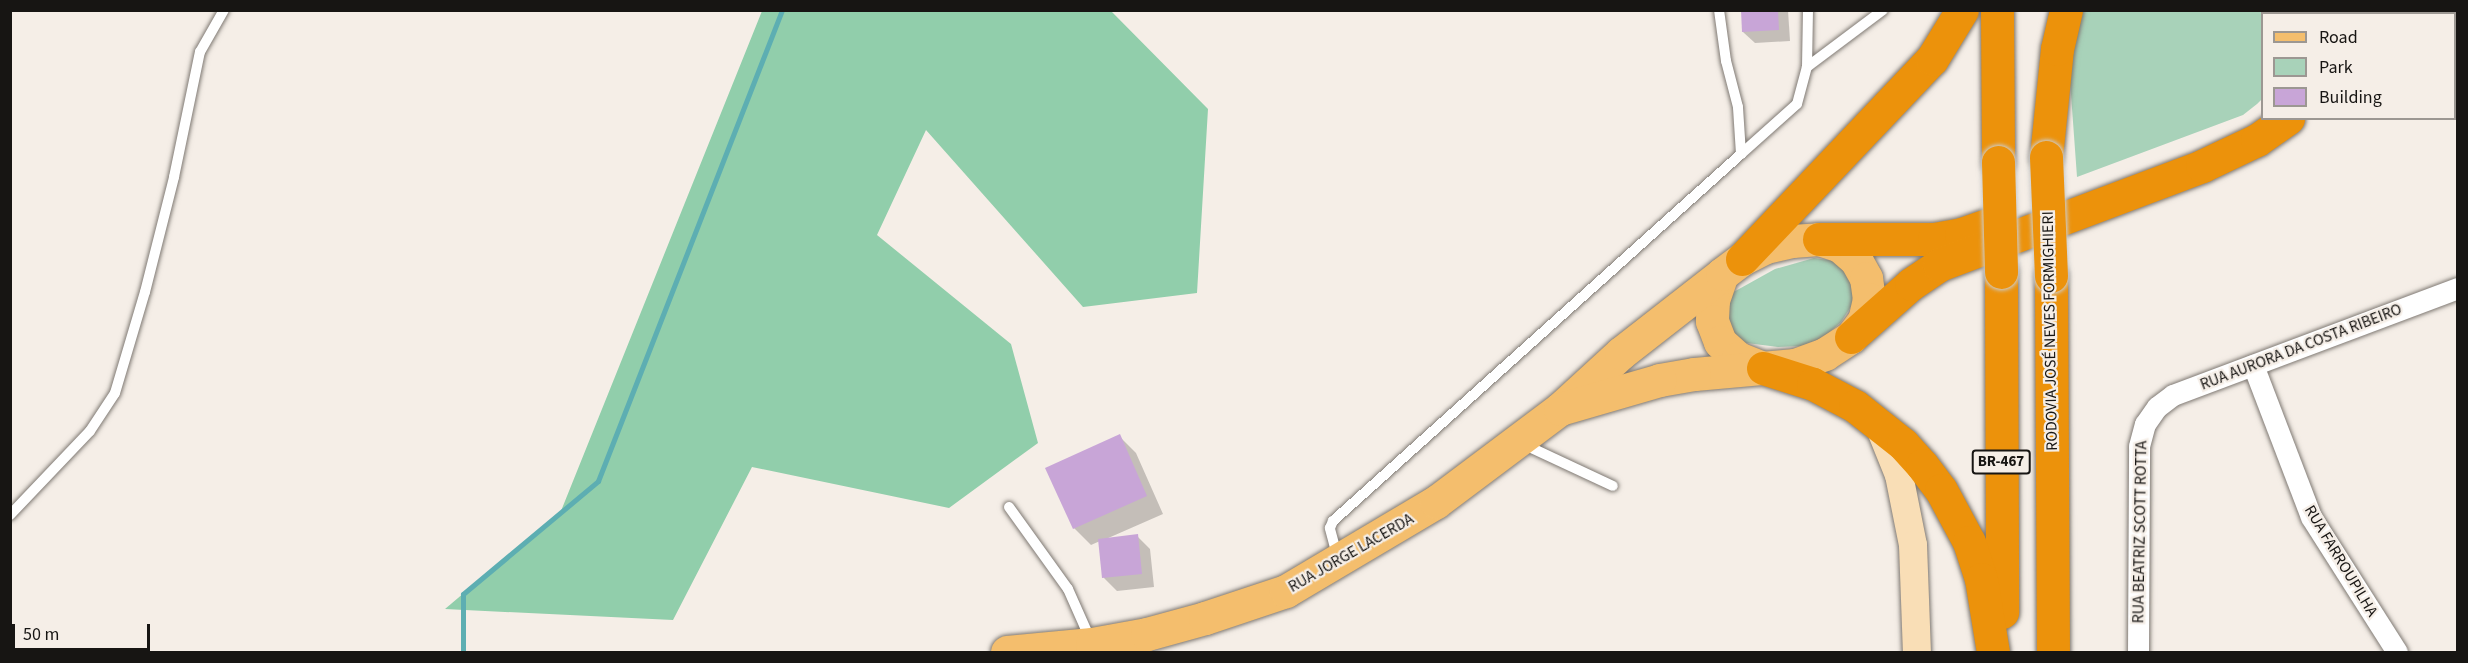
<!DOCTYPE html>
<html>
<head>
<meta charset="utf-8">
<style>
  body { margin:0 }
  #map { position:relative; width:2468px; height:663px; overflow:hidden; background:#f5eee7; font-family:"Source Sans 3",sans-serif }
  div>[style] { position:absolute }
  .green>* { inset:0; background:#a8d2b9 }
  .forest>* { inset:0; background:#91ceab }
  .shadow>* { inset:0; background:#0003 }
  .stream>* { height:5px; margin:-2.5px; padding:0 2.5px; transform-origin:2.5px; border-radius:2.5px; background:#5daeb2 }
  .building>* { inset:0; background:#c8a5d7 }
  .roads { filter:drop-shadow(0 0 2px #7f7973) drop-shadow(0 0 2px #7f7973) }
  .service>* { height:10px; margin:-5px; padding:0 5px; transform-origin:5px; border-radius:5px; background:#fff }
  .minor>* { height:21px; margin:-10.5px; padding:0 10.5px; transform-origin:10.5px; border-radius:10.5px; background:#fff }
  .secondary>* { height:28px; margin:-14px; padding:0 14px; transform-origin:14px; border-radius:14px; background:#f9deb6 }
  .primary>* { height:33px; margin:-16.5px; padding:0 16.5px; transform-origin:16.5px; border-radius:16.5px; background:#f4be6d }
  .motorway>* { height:33px; margin:-16.5px; padding:0 16.5px; transform-origin:16.5px; border-radius:16.5px; background:#ec920b }
  .bridges { filter:drop-shadow(0 0 2px #cccccb) drop-shadow(0 0 2px #cccccb) }
  .motorway-bridge>* { height:33px; margin:-16.5px; padding:0 16.5px; transform-origin:16.5px; border-radius:16.5px; background:#ec920b }
  span { translate:-50% -50%; white-space:nowrap; text-align:center; line-height:1.15; -webkit-text-stroke:4.5px #f5eee7; paint-order:stroke }
  .shield-label span { padding:2px 4px; background:#f5eee7; border:2px solid; border-radius:4px; -webkit-text-stroke-width:0 }
  .shield-label { font-size:15px; color:#171513; font-weight:700 }
  .street-label { font-size:16px; color:#171513 }
  .frame { position:absolute; inset:0; border:12px solid #171513; pointer-events:none }
  .legend { position:absolute; left:2261px; top:12px; width:195px; height:108px; box-sizing:border-box; background:#f5eee7; border:2px solid #9c9792; margin:0; padding:8px 10px; list-style:none; font-size:18px; color:#171513 }
  .legend li { display:flex; align-items:center; gap:12px; height:30px }
  .legend b { width:30px; border:2px solid #9c9792 }
  .scale { position:absolute; left:12px; top:624px; width:138px; height:27px; box-sizing:border-box; border:3px solid #171513; border-top:0; padding-left:8px; font-size:18px; line-height:21px; white-space:nowrap; color:#171513; -webkit-text-stroke:4px #f5eee7; paint-order:stroke }
</style>
</head>
<body>
<div id="map">
  <div class="green">
    <i style="clip-path:polygon(2294px 10px,2294px 13px,2262px 14px,2262px 99px,2257px 104px,2243px 115px,2077px 177px,2068px 53px,2078px 11px)"></i>
    <i style="clip-path:polygon(1814px 258px,1835px 261px,1853px 281px,1852px 305px,1841px 322px,1823px 338px,1801px 346px,1778px 347px,1739px 342px,1732px 334px,1726px 313px,1730px 294px,1775px 269px)"></i>
  </div>
  <div class="forest">
    <i style="clip-path:polygon(762px 11px,1111px 11px,1208px 109px,1197px 293px,1083px 307px,926px 130px,877px 235px,1011px 344px,1038px 443px,949px 508px,752px 467px,673px 620px,445px 609px,561px 511px)"></i>
  </div>
  <div class="shadow">
    <i style="clip-path:polygon(1742px 10px,1788px 10px,1790px 41px,1755px 43px,1743px 32px)"></i>
    <i style="clip-path:polygon(1119px 436px,1136px 453px,1163px 514px,1106px 539px,1137px 536px,1150px 549px,1154px 587px,1117px 591px,1104px 578px,1100px 541px,1091px 545px,1074px 528px)"></i>
  </div>
  <div class="stream">
    <i style="left:463px;top:652px;width:58px;rotate:-90deg"></i>
    <i style="left:463px;top:594px;width:176px;rotate:-39.9deg"></i>
    <i style="left:598px;top:481px;width:506px;rotate:-68.66deg"></i>
  </div>
  <div class="building">
    <i style="clip-path:polygon(1741px 10px,1778px 10px,1779px 30px,1742px 32px)"></i>
    <i style="clip-path:polygon(1120px 434px,1147px 496px,1073px 529px,1045px 468px)"></i>
    <i style="clip-path:polygon(1138px 534px,1142px 574px,1102px 578px,1098px 539px)"></i>
  </div>
  <div class="roads">
    <div class="service">
      <i style="left:1807px;top:67px;width:95px;rotate:-36.9deg"></i>
      <i style="left:1741px;top:154px;width:75px;rotate:-41.8deg"></i>
      <i style="left:1797px;top:104px;width:38px;rotate:-75deg"></i>
      <i style="left:1807px;top:67px;width:57px;rotate:-89deg"></i>
      <i style="left:1523px;top:444px;width:99px;rotate:25deg"></i>
      <i style="left:1009px;top:507px;width:101px;rotate:54.3deg"></i>
      <i style="left:1068px;top:589px;width:57px;rotate:66.1deg"></i>
      <i style="left:10px;top:515px;width:116px;rotate:-46.4deg"></i>
      <i style="left:90px;top:431px;width:45px;rotate:-56.7deg"></i>
      <i style="left:115px;top:393px;width:105px;rotate:-73.5deg"></i>
      <i style="left:145px;top:292px;width:119px;rotate:-75.8deg"></i>
      <i style="left:174px;top:177px;width:128px;rotate:-78.3deg"></i>
      <i style="left:200px;top:52px;width:48px;rotate:-60.3deg"></i>
      <i style="left:1337px;top:555px;width:28px;rotate:-105deg"></i>
      <i style="left:1330px;top:528px;width:8px;rotate:-67deg"></i>
      <i style="left:1333px;top:521px;width:549px;rotate:-41.97deg"></i>
      <i style="left:1741px;top:154px;width:47px;rotate:-93.7deg"></i>
      <i style="left:1738px;top:107px;width:48px;rotate:-104.6deg"></i>
      <i style="left:1726px;top:61px;width:51px;rotate:-97.8deg"></i>
    </div>
    <div class="minor">
      <i style="left:2253px;top:365px;width:163px;rotate:69.1deg"></i>
      <i style="left:2311px;top:517px;width:160px;rotate:57.5deg"></i>
      <i style="left:2138px;top:652px;width:206px;rotate:-89.7deg"></i>
      <i style="left:2139px;top:446px;width:23px;rotate:-75deg"></i>
      <i style="left:2145px;top:424px;width:21px;rotate:-55deg"></i>
      <i style="left:2157px;top:407px;width:20px;rotate:-37deg"></i>
      <i style="left:2173px;top:395px;width:304px;rotate:-20.6deg"></i>
    </div>
    <div class="secondary">
      <i style="left:1878px;top:423px;width:56px;rotate:68deg"></i>
      <i style="left:1899px;top:475px;width:71px;rotate:78.7deg"></i>
      <i style="left:1913px;top:545px;width:107px;rotate:87.9deg"></i>
    </div>
    <div class="primary">
      <i style="left:1722px;top:274px;width:28px;rotate:109deg"></i>
      <i style="left:1713px;top:300px;width:21px;rotate:93deg"></i>
      <i style="left:1712px;top:321px;width:22px;rotate:69deg"></i>
      <i style="left:1720px;top:342px;width:24px;rotate:42deg"></i>
      <i style="left:1738px;top:358px;width:27px;rotate:22deg"></i>
      <i style="left:1007px;top:652px;width:85px;rotate:-5.4deg"></i>
      <i style="left:1092px;top:644px;width:56px;rotate:-10.3deg"></i>
      <i style="left:1147px;top:634px;width:60px;rotate:-15.4deg"></i>
      <i style="left:1205px;top:618px;width:85px;rotate:-18.4deg"></i>
      <i style="left:1286px;top:591px;width:174px;rotate:-30.7deg"></i>
      <i style="left:1436px;top:502px;width:155px;rotate:-36.9deg"></i>
      <i style="left:1560px;top:409px;width:83px;rotate:-42.6deg"></i>
      <i style="left:1621px;top:353px;width:128px;rotate:-38deg"></i>
      <i style="left:1722px;top:274px;width:25px;rotate:-37deg"></i>
      <i style="left:1742px;top:259px;width:27px;rotate:-27deg"></i>
      <i style="left:1766px;top:247px;width:27px;rotate:-13deg"></i>
      <i style="left:1792px;top:241px;width:27px;rotate:-4deg"></i>
      <i style="left:1819px;top:239px;width:22px;rotate:18deg"></i>
      <i style="left:1840px;top:246px;width:21px;rotate:41deg"></i>
      <i style="left:1856px;top:260px;width:21px;rotate:61deg"></i>
      <i style="left:1866px;top:278px;width:21px;rotate:82deg"></i>
      <i style="left:1869px;top:299px;width:22px;rotate:103deg"></i>
      <i style="left:1864px;top:320px;width:21px;rotate:127deg"></i>
      <i style="left:1851px;top:337px;width:31px;rotate:147deg"></i>
      <i style="left:1825px;top:354px;width:32px;rotate:160deg"></i>
      <i style="left:1795px;top:365px;width:101px;rotate:174.9deg"></i>
      <i style="left:1694px;top:374px;width:35px;rotate:170deg"></i>
      <i style="left:1660px;top:380px;width:104px;rotate:163.8deg"></i>
    </div>
    <div class="motorway">
      <i style="left:1997px;top:10px;width:152px;rotate:89.6deg"></i>
      <i style="left:2309px;top:10px;width:4px;rotate:76deg"></i>
      <i style="left:2046px;top:157px;width:109px;rotate:-84.2deg"></i>
      <i style="left:2057px;top:49px;width:40px;rotate:-77deg"></i>
      <i style="left:1819px;top:239px;width:115px"></i>
      <i style="left:1934px;top:239px;width:27px;rotate:-10deg"></i>
      <i style="left:1961px;top:234px;width:31px;rotate:-19deg"></i>
      <i style="left:1742px;top:259px;width:276px;rotate:-46.5deg"></i>
      <i style="left:1932px;top:59px;width:57px;rotate:-58.5deg"></i>
      <i style="left:2001px;top:272px;width:340px;rotate:89.8deg"></i>
      <i style="left:2051px;top:276px;width:376px;rotate:89.7deg"></i>
      <i style="left:1851px;top:337px;width:80px;rotate:-41.5deg"></i>
      <i style="left:1911px;top:284px;width:34px;rotate:-34deg"></i>
      <i style="left:1939px;top:265px;width:281px;rotate:-20.6deg"></i>
      <i style="left:2202px;top:166px;width:61px;rotate:-25.3deg"></i>
      <i style="left:2257px;top:140px;width:38px;rotate:-35deg"></i>
      <i style="left:1763px;top:368px;width:52px;rotate:17.7deg"></i>
      <i style="left:1813px;top:384px;width:47px;rotate:27.6deg"></i>
      <i style="left:1855px;top:406px;width:61px;rotate:38.4deg"></i>
      <i style="left:1903px;top:444px;width:28px;rotate:48deg"></i>
      <i style="left:1922px;top:465px;width:31px;rotate:53deg"></i>
      <i style="left:1941px;top:490px;width:59px;rotate:61.7deg"></i>
      <i style="left:1969px;top:542px;width:39px;rotate:72deg"></i>
      <i style="left:1981px;top:579px;width:74px;rotate:80.7deg"></i>
    </div>
  </div>
  <div class="bridges">
    <div class="motorway-bridge">
      <i style="left:2046px;top:157px;width:119px;rotate:87.6deg"></i>
      <i style="left:1998px;top:162px;width:110px;rotate:88.4deg"></i>
    </div>
  </div>
  <div class="shield-label">
    <span style="left:2001px;top:462px">BR-467</span>
  </div>
  <div class="street-label">
    <span style="left:2050px;top:331px;rotate:-91deg">RODOVIA JOSÉ NEVES FORMIGHIERI</span>
    <span style="left:2301px;top:347px;rotate:-21deg">RUA AURORA DA COSTA RIBEIRO</span>
    <span style="left:2140px;top:532px;rotate:-89deg">RUA BEATRIZ SCOTT ROTTA</span>
    <span style="left:1351px;top:553px;rotate:-30deg">RUA JORGE LACERDA</span>
    <span style="left:2341px;top:561px;rotate:59deg">RUA FARROUPILHA</span>
  </div>
  <div class="frame"></div>
  <ul class="legend">
  <li><b style="height:8px;background:#f4be6d"></b>Road</li>
  <li><b style="height:16px;background:#a8d2b9"></b>Park</li>
  <li><b style="height:16px;background:#c8a5d7"></b>Building</li>
  </ul>
  <div class="scale">50 m</div>
</div>
</body>
</html>
